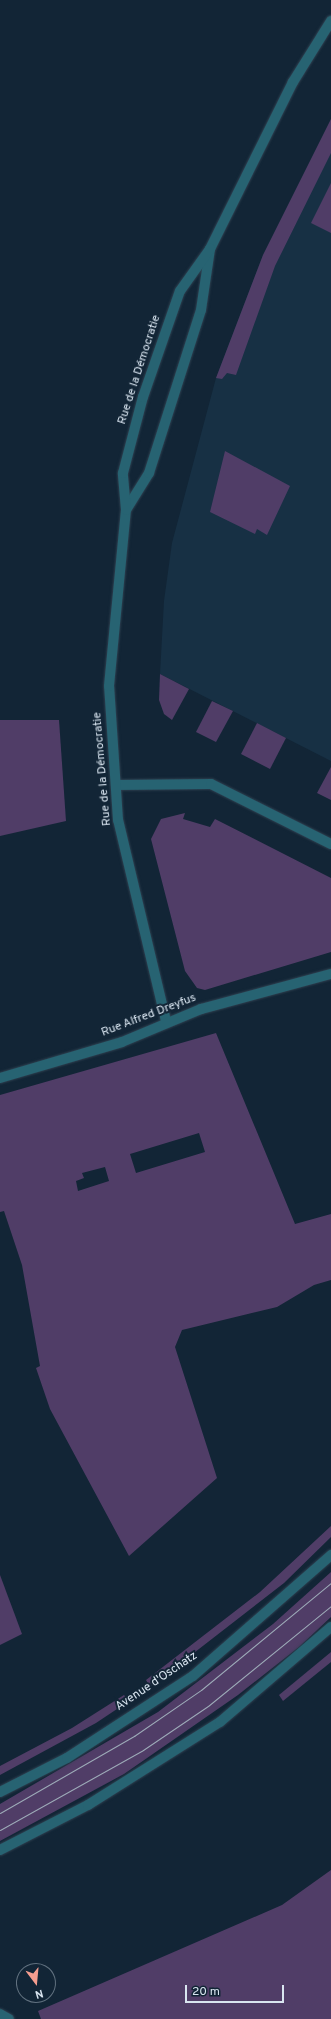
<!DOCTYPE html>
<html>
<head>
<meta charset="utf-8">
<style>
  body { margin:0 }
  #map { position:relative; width:331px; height:2019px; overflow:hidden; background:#122536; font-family:Overpass,sans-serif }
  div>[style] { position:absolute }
  .built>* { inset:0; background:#173044 }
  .green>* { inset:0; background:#503d67 }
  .roads { filter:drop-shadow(0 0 1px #2e4050) drop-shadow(0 0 1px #2e4050) }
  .minor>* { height:10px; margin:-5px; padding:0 5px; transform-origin:5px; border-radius:5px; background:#276372 }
  .tertiary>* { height:10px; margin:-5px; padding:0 5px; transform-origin:5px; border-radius:5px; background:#276372 }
  .tram>* { height:1px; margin:-0.5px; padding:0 0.5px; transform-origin:0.5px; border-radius:0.5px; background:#9dabb8 }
  span { translate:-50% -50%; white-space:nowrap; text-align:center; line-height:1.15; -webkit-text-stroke:4px #122536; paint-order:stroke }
  .street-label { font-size:12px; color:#d9e5f0 }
  .north { position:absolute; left:16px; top:1963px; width:40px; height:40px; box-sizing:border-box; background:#122536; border:1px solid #627280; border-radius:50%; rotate:164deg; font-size:11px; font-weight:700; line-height:16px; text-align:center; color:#d9e5f0 }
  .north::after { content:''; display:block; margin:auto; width:14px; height:18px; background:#f59d8f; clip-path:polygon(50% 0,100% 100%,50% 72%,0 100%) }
  .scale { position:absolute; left:185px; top:1985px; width:99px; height:18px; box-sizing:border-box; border:2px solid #d9e5f0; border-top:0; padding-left:5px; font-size:12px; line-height:14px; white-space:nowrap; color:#d9e5f0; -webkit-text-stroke:3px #122536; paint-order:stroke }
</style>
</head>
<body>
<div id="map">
  <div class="built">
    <i style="clip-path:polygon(331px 119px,331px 761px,160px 674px,164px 601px,172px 543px,216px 378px,263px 255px)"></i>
  </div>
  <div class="green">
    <i style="clip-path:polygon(331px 119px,331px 153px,275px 266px,236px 375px,227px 373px,222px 379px,216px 378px,263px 255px)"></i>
    <i style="clip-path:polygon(331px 183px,331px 233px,311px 223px)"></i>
    <i style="clip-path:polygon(225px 451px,290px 486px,267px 535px,257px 529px,255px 534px,210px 512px)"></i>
    <i style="clip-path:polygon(160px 674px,189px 689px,172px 720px,164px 714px,159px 700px)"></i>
    <i style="clip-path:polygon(212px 701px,233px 711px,216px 742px,196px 732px)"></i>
    <i style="clip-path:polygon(0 720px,59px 720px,66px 821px,0 836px)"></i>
    <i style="clip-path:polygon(257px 723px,286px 738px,270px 769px,241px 754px)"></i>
    <i style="clip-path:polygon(331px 767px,331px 800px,317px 793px)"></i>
    <i style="clip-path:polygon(185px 813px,183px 819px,210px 827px,215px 819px,331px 878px,331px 952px,205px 990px,197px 988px,185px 971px,151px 839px,161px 819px)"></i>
    <i style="clip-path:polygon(evenodd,216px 1033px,295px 1224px,331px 1214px,331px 1280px,314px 1285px,277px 1307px,182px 1330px,175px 1347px,217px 1478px,129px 1556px,50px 1409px,36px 1368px,40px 1366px,22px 1265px,4px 1211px,0 1212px,0 1095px,216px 1033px,199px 1133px,205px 1152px,136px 1173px,130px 1154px,199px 1133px,216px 1033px,105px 1167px,109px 1181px,78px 1191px,76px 1181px,84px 1178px,82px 1173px,105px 1167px)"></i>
    <i style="clip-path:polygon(331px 1526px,331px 1537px,284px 1583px,150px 1687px,146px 1680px,260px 1592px)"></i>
    <i style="clip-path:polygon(331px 1572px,331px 1617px,299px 1647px,238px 1695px,124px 1774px,0 1841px,0 1804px,158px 1712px,273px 1624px)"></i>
    <i style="clip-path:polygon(0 1575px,22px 1634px,0 1645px)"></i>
    <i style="clip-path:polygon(331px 1652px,331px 1662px,283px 1701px,279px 1695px)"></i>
    <i style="clip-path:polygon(124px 1695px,129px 1701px,96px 1723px,0 1775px,0 1766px,72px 1728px)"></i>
    <i style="clip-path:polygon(331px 1870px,331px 2019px,41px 2019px,38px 2011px,282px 1905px)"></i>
  </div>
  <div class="roads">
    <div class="minor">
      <i style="left:126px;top:510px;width:44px;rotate:-58.1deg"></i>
      <i style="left:149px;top:473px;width:171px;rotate:-72.3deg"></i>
      <i style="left:201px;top:310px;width:62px;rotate:-81.6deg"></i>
      <i style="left:210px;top:249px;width:186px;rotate:-63.6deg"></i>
      <i style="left:293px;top:82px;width:72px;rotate:-58.1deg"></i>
      <i style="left:116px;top:785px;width:95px;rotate:-0.6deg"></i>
      <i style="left:211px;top:784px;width:134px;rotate:26.6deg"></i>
      <i style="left:166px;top:1021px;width:207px;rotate:-103.4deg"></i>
      <i style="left:118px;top:820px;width:134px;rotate:-93.8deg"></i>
      <i style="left:109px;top:686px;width:177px;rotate:-84.5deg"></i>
      <i style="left:126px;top:510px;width:37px;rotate:-95deg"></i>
      <i style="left:123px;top:473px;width:79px;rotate:-75.3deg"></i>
      <i style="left:143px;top:397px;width:112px;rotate:-70.8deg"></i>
      <i style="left:180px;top:291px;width:52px;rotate:-54.5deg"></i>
      <i style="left:0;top:1078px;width:127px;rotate:-16.4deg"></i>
      <i style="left:122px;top:1042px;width:86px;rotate:-22.7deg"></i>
      <i style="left:201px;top:1009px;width:135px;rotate:-15.1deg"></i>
      <i style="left:0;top:2014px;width:10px;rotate:29deg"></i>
    </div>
    <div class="tertiary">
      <i style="left:0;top:1792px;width:75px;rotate:-26.9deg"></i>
      <i style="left:67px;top:1758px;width:150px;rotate:-33.1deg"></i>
      <i style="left:193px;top:1676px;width:184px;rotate:-41.2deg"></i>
      <i style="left:0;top:1850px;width:99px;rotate:-27.1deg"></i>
      <i style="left:88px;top:1805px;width:156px;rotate:-32.2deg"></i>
      <i style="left:220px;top:1722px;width:146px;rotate:-40.6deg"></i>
    </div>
  </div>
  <div class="tram">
    <i style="left:0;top:1813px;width:155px;rotate:-29.9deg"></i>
    <i style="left:134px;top:1736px;width:81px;rotate:-34.5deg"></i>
    <i style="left:201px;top:1690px;width:168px;rotate:-39.5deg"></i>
    <i style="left:0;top:1830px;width:164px;rotate:-29.2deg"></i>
    <i style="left:143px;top:1750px;width:78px;rotate:-34.1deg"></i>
    <i style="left:208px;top:1706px;width:159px;rotate:-39.1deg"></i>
  </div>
  <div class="street-label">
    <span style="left:140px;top:370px;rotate:-72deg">Rue de la Démocratie</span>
    <span style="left:103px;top:769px;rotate:-95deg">Rue de la Démocratie</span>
    <span style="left:149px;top:1016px;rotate:-21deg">Rue Alfred Dreyfus</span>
    <span style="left:157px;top:1682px;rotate:-34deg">Avenue d'Oschatz</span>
  </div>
  <div class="north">N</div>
  <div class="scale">20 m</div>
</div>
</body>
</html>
